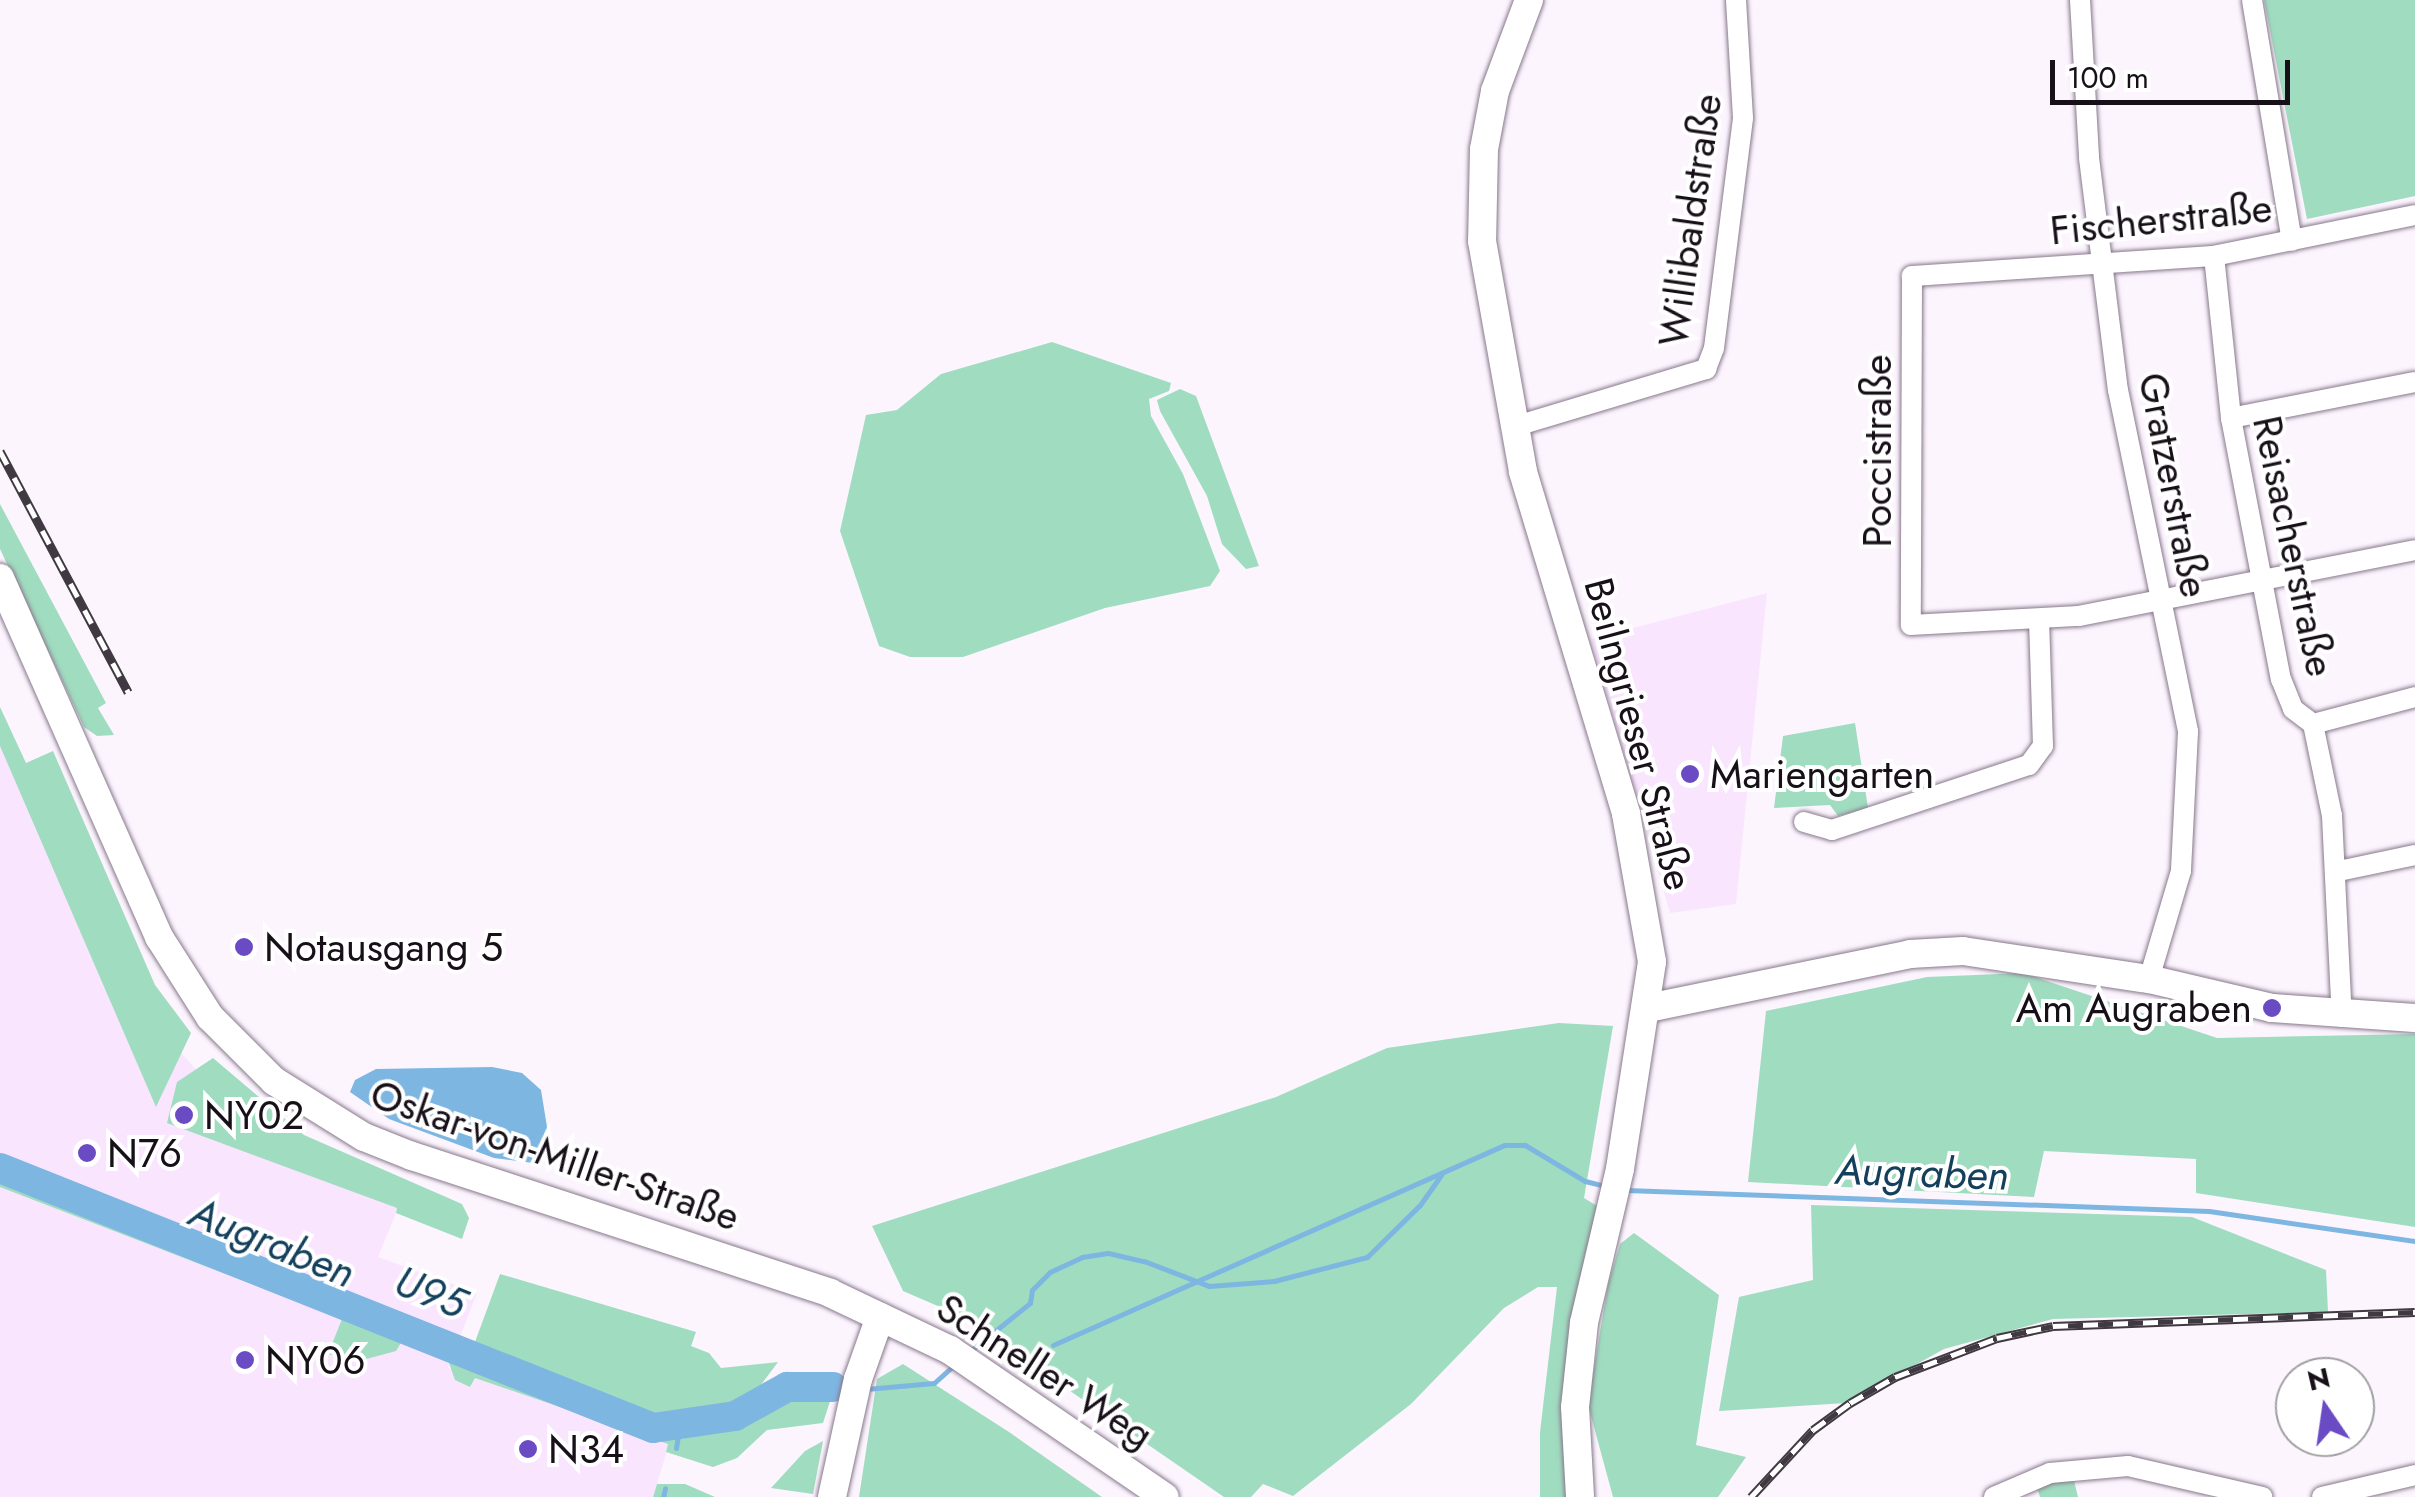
<!DOCTYPE html>
<html>
<head>
<meta charset="utf-8">
<style>
  body { margin:0 }
  #map { position:relative; width:2415px; height:1497px; overflow:hidden; background:#fcf5fe; font-family:Jost,sans-serif }
  div>[style] { position:absolute }
  .built>* { inset:0; background:#f9e6fe }
  .green>* { inset:0; background:#a0dcc0 }
  .water>* { inset:0; background:#7eb6e2 }
  .stream>* { height:5px; margin:-2.5px; padding:0 2.5px; transform-origin:2.5px; border-radius:2.5px; background:#7eb6e2 }
  .river>* { height:30px; margin:-15px; padding:0 15px; transform-origin:15px; border-radius:15px; background:#7eb6e2 }
  .roads { filter:drop-shadow(0 0 2px #88788c) drop-shadow(0 0 2px #88788c) }
  .street>* { height:20px; margin:-10px; padding:0 10px; transform-origin:10px; border-radius:10px; background:#fff }
  .secondary>* { height:28px; margin:-14px; padding:0 14px; transform-origin:14px; border-radius:14px; background:#fff }
  .rail>* { height:9px; margin-top:-4.5px; transform-origin:0; background:repeating-linear-gradient(90deg,#fff 0 15px,#403941 0 30px); box-sizing:border-box; border-block:2px solid #403941 }
  .dots>* { width:28px; height:28px; translate:-50% -50%; box-sizing:border-box; border:5px solid #fff; border-radius:50% }
  span { translate:-50% -50%; white-space:nowrap; text-align:center; line-height:1.15; -webkit-text-stroke:8px #fff; paint-order:stroke }
  .street-label { font-size:40px; color:#171018 }
  .poi-label { font-size:40px; color:#171018 }
  .left { translate:0 -50%; text-align:left }
  .right { translate:-100% -50%; text-align:right }
  .water-label { font-size:42px; color:#14405d; font-style:italic }
  .north { position:absolute; left:2275px; top:1357px; width:100px; height:100px; box-sizing:border-box; background:#fff; border:2px solid #a29fa3; border-radius:50%; rotate:347deg; font-size:28px; font-weight:700; line-height:40px; text-align:center; color:#171018 }
  .north::after { content:''; display:block; margin:auto; width:35px; height:45px; background:#6b4bc4; clip-path:polygon(50% 0,100% 100%,50% 72%,0 100%) }
  .scale { position:absolute; left:2050px; top:60px; width:240px; height:45px; box-sizing:border-box; border:5px solid #171018; border-top:0; padding-left:12px; font-size:30px; line-height:35px; white-space:nowrap; color:#171018; -webkit-text-stroke:8px #fff; paint-order:stroke }
</style>
</head>
<body>
<div id="map">
  <div class="built">
    <i style="clip-path:polygon(1767px 593px,1736px 904px,1670px 913px,1591px 639px)"></i>
    <i style="clip-path:polygon(0 707px,134px 1000px,257px 1138px,253px 1154px,398px 1208px,378px 1257px,477px 1293px,448px 1368px,669px 1444px,653px 1497px,0 1497px)"></i>
  </div>
  <div class="green">
    <i style="clip-path:polygon(2264px 0,2415px 0,2415px 196px,2307px 219px)"></i>
    <i style="clip-path:polygon(1052px 342px,1171px 383px,1169px 391px,1149px 399px,1151px 416px,1183px 474px,1220px 571px,1210px 586px,1105px 608px,963px 657px,910px 657px,879px 646px,840px 531px,866px 415px,897px 410px,941px 374px)"></i>
    <i style="clip-path:polygon(1180px 389px,1196px 396px,1259px 566px,1246px 569px,1222px 544px,1207px 496px,1160px 411px,1157px 400px)"></i>
    <i style="clip-path:polygon(0 504px,106px 703px,98px 708px,114px 735px,97px 736px,84px 727px,0 549px)"></i>
    <i style="clip-path:polygon(0 707px,26px 763px,53px 751px,155px 985px,191px 1033px,156px 1107px,0 746px)"></i>
    <i style="clip-path:polygon(1855px 723px,1868px 808px,1838px 816px,1830px 805px,1774px 808px,1783px 736px)"></i>
    <i style="clip-path:polygon(2023px 973px,2217px 1038px,2415px 1034px,2415px 1227px,2196px 1193px,2196px 1159px,2044px 1151px,2034px 1197px,1748px 1182px,1766px 1011px,1927px 977px)"></i>
    <i style="clip-path:polygon(1559px 1023px,1613px 1026px,1584px 1198px,1602px 1209px,1569px 1497px,1540px 1497px,1540px 1432px,1557px 1287px,1538px 1287px,1504px 1308px,1411px 1404px,1293px 1496px,1263px 1484px,1251px 1497px,1224px 1497px,961px 1316px,903px 1291px,872px 1226px,1276px 1097px,1387px 1048px)"></i>
    <i style="clip-path:polygon(213px 1058px,304px 1135px,462px 1204px,469px 1218px,462px 1239px,396px 1213px,397px 1208px,167px 1123px,177px 1082px)"></i>
    <i style="clip-path:polygon(0 1156px,416px 1318px,396px 1351px,359px 1361px,328px 1354px,342px 1319px,0 1187px)"></i>
    <i style="clip-path:polygon(1811px 1205px,2192px 1217px,2326px 1270px,2328px 1312px,2053px 1319px,1944px 1349px,1847px 1403px,1719px 1411px,1739px 1297px,1813px 1280px)"></i>
    <i style="clip-path:polygon(1634px 1233px,1719px 1295px,1696px 1445px,1746px 1457px,1718px 1497px,1613px 1497px,1588px 1405px,1608px 1284px,1620px 1244px)"></i>
    <i style="clip-path:polygon(500px 1274px,696px 1332px,691px 1346px,709px 1353px,721px 1368px,778px 1362px,738px 1416px,790px 1391px,833px 1392px,823px 1423px,767px 1430px,737px 1458px,713px 1467px,666px 1452px,668px 1444px,475px 1378px,470px 1387px,455px 1380px,449px 1363px,460px 1337px,475px 1342px)"></i>
    <i style="clip-path:polygon(903px 1364px,1009px 1432px,1102px 1497px,859px 1497px,877px 1379px)"></i>
    <i style="clip-path:polygon(823px 1441px,813px 1494px,771px 1488px,805px 1451px)"></i>
    <i style="clip-path:polygon(2070px 1464px,2078px 1497px,2040px 1497px,2033px 1475px)"></i>
    <i style="clip-path:polygon(657px 1484px,685px 1484px,715px 1497px,653px 1497px)"></i>
  </div>
  <div class="water">
    <i style="clip-path:polygon(492px 1067px,522px 1073px,541px 1090px,548px 1133px,541px 1164px,494px 1158px,389px 1119px,350px 1092px,355px 1080px,376px 1069px)"></i>
  </div>
  <div class="stream">
    <i style="left:0;top:1166px;width:442px;rotate:21.9deg"></i>
    <i style="left:1626px;top:1190px;width:583px;rotate:2.06deg"></i>
    <i style="left:2209px;top:1211px;width:208px;rotate:8.3deg"></i>
    <i style="left:1053px;top:1345px;width:494px;rotate:-23.9deg"></i>
    <i style="left:1505px;top:1145px;width:20px"></i>
    <i style="left:1525px;top:1145px;width:70px;rotate:31deg"></i>
    <i style="left:1585px;top:1181px;width:21px;rotate:14deg"></i>
    <i style="left:455px;top:1349px;width:213px;rotate:21.8deg"></i>
    <i style="left:653px;top:1428px;width:83px;rotate:-8.3deg"></i>
    <i style="left:735px;top:1416px;width:60px;rotate:-29.1deg"></i>
    <i style="left:787px;top:1387px;width:58px"></i>
    <i style="left:969px;top:1352px;width:78px;rotate:-38.8deg"></i>
    <i style="left:1030px;top:1303px;width:13px;rotate:-81deg"></i>
    <i style="left:1032px;top:1290px;width:25px;rotate:-45deg"></i>
    <i style="left:1050px;top:1272px;width:35px;rotate:-25deg"></i>
    <i style="left:1082px;top:1257px;width:26px;rotate:-9deg"></i>
    <i style="left:1108px;top:1253px;width:37px;rotate:13deg"></i>
    <i style="left:1144px;top:1261px;width:70px;rotate:21deg"></i>
    <i style="left:1209px;top:1286px;width:65px;rotate:-4.4deg"></i>
    <i style="left:1274px;top:1281px;width:96px;rotate:-14.5deg"></i>
    <i style="left:1367px;top:1257px;width:74px;rotate:-44.5deg"></i>
    <i style="left:1420px;top:1205px;width:37px;rotate:-55deg"></i>
    <i style="left:866px;top:1389px;width:68px;rotate:-5deg"></i>
    <i style="left:934px;top:1383px;width:25px;rotate:-42deg"></i>
    <i style="left:676px;top:1448px;width:20px;rotate:-81deg"></i>
    <i style="left:663px;top:1497px;width:9px;rotate:-77deg"></i>
  </div>
  <div class="river">
    <i style="left:0;top:1168px;width:703px;rotate:21.71deg"></i>
    <i style="left:653px;top:1428px;width:83px;rotate:-8.3deg"></i>
    <i style="left:735px;top:1416px;width:60px;rotate:-29.1deg"></i>
    <i style="left:787px;top:1387px;width:46px"></i>
  </div>
  <div class="roads">
    <div class="street">
      <i style="left:2080px;top:0;width:158px;rotate:86.7deg"></i>
      <i style="left:2089px;top:158px;width:234px;rotate:82.9deg"></i>
      <i style="left:2118px;top:390px;width:349px;rotate:78.4deg"></i>
      <i style="left:2188px;top:732px;width:139px;rotate:92.9deg"></i>
      <i style="left:2181px;top:871px;width:113px;rotate:106.5deg"></i>
      <i style="left:2252px;top:0;width:244px;rotate:80.6deg"></i>
      <i style="left:2415px;top:215px;width:205px;rotate:168.5deg"></i>
      <i style="left:2214px;top:256px;width:303px;rotate:176.2deg"></i>
      <i style="left:1912px;top:276px;width:349px;rotate:90.2deg"></i>
      <i style="left:1911px;top:625px;width:168px;rotate:-3.1deg"></i>
      <i style="left:2079px;top:616px;width:342px;rotate:-11.1deg"></i>
      <i style="left:2214px;top:256px;width:163px;rotate:84deg"></i>
      <i style="left:2231px;top:418px;width:266px;rotate:79.2deg"></i>
      <i style="left:2281px;top:679px;width:32px;rotate:68deg"></i>
      <i style="left:2293px;top:709px;width:25px;rotate:37deg"></i>
      <i style="left:2313px;top:724px;width:94px;rotate:78.3deg"></i>
      <i style="left:2332px;top:816px;width:201px;rotate:87.2deg"></i>
      <i style="left:2231px;top:418px;width:187px;rotate:-11.1deg"></i>
      <i style="left:1513px;top:427px;width:202px;rotate:-16.7deg"></i>
      <i style="left:1706px;top:369px;width:22px;rotate:-69deg"></i>
      <i style="left:1714px;top:348px;width:232px;rotate:-82.8deg"></i>
      <i style="left:1743px;top:118px;width:118px;rotate:-93.4deg"></i>
      <i style="left:2313px;top:724px;width:106px;rotate:-14.8deg"></i>
      <i style="left:1804px;top:822px;width:29px;rotate:16deg"></i>
      <i style="left:1832px;top:830px;width:207px;rotate:-18.3deg"></i>
      <i style="left:2029px;top:765px;width:24px;rotate:-54deg"></i>
      <i style="left:2043px;top:746px;width:125px;rotate:-91.8deg"></i>
      <i style="left:2339px;top:871px;width:78px;rotate:-11.9deg"></i>
      <i style="left:1994px;top:1497px;width:61px;rotate:-23.2deg"></i>
      <i style="left:2050px;top:1473px;width:78px;rotate:-5.1deg"></i>
      <i style="left:2128px;top:1466px;width:138px;rotate:13deg"></i>
      <i style="left:2322px;top:1497px;width:96px;rotate:-13.3deg"></i>
    </div>
    <div class="secondary">
      <i style="left:1529px;top:0;width:97px;rotate:110.5deg"></i>
      <i style="left:1495px;top:91px;width:59px;rotate:100.7deg"></i>
      <i style="left:1484px;top:149px;width:92px;rotate:91.2deg"></i>
      <i style="left:1482px;top:241px;width:235px;rotate:79.9deg"></i>
      <i style="left:1523px;top:472px;width:357px;rotate:73.2deg"></i>
      <i style="left:1626px;top:814px;width:150px;rotate:80deg"></i>
      <i style="left:1652px;top:962px;width:209px;rotate:98.8deg"></i>
      <i style="left:1620px;top:1169px;width:158px;rotate:103.2deg"></i>
      <i style="left:1584px;top:1323px;width:84px;rotate:96.1deg"></i>
      <i style="left:1575px;top:1407px;width:90px;rotate:86.8deg"></i>
      <i style="left:0;top:578px;width:393px;rotate:66.1deg"></i>
      <i style="left:159px;top:937px;width:95px;rotate:57.5deg"></i>
      <i style="left:210px;top:1017px;width:91px;rotate:45deg"></i>
      <i style="left:274px;top:1081px;width:106px;rotate:31.9deg"></i>
      <i style="left:364px;top:1137px;width:52px;rotate:21.6deg"></i>
      <i style="left:412px;top:1156px;width:440px;rotate:18.1deg"></i>
      <i style="left:830px;top:1293px;width:133px;rotate:25.4deg"></i>
      <i style="left:950px;top:1350px;width:260px;rotate:34.4deg"></i>
      <i style="left:1648px;top:1008px;width:268px;rotate:-11.6deg"></i>
      <i style="left:1910px;top:954px;width:53px;rotate:-3.2deg"></i>
      <i style="left:1963px;top:951px;width:188px;rotate:8.6deg"></i>
      <i style="left:2149px;top:979px;width:126px;rotate:13.3deg"></i>
      <i style="left:2272px;top:1008px;width:143px;rotate:4deg"></i>
      <i style="left:832px;top:1497px;width:121px;rotate:-77.6deg"></i>
      <i style="left:858px;top:1379px;width:66px;rotate:-70.5deg"></i>
    </div>
  </div>
  <div class="rail">
    <i style="left:0;top:451px;width:273px;rotate:62deg"></i>
    <i style="left:1751px;top:1497px;width:91px;rotate:-47.2deg"></i>
    <i style="left:1813px;top:1430px;width:46px;rotate:-36.1deg"></i>
    <i style="left:1850px;top:1403px;width:52px;rotate:-30deg"></i>
    <i style="left:1895px;top:1377px;width:109px;rotate:-20.9deg"></i>
    <i style="left:1997px;top:1338px;width:57px;rotate:-12.1deg"></i>
    <i style="left:2053px;top:1326px;width:362px;rotate:-2.2deg"></i>
  </div>
  <div class="dots">
    <i style="left:1690px;top:774px;background:#6b4bc4"></i>
    <i style="left:244px;top:947px;background:#6b4bc4"></i>
    <i style="left:2272px;top:1008px;background:#6b4bc4"></i>
    <i style="left:184px;top:1115px;background:#6b4bc4"></i>
    <i style="left:87px;top:1153px;background:#6b4bc4"></i>
    <i style="left:245px;top:1360px;background:#6b4bc4"></i>
    <i style="left:528px;top:1449px;background:#6b4bc4"></i>
  </div>
  <div class="street-label">
    <span style="left:2161px;top:219px;rotate:-6deg">Fischerstraße</span>
    <span style="left:1690px;top:220px;rotate:-82deg">Willibaldstraße</span>
    <span style="left:1877px;top:451px;rotate:-90deg">Poccistraße</span>
    <span style="left:2174px;top:485px;rotate:79deg">Gratzerstraße</span>
    <span style="left:2294px;top:546px;rotate:78deg">Reisacherstraße</span>
    <span style="left:1639px;top:734px;rotate:75deg">Beilngrieser Straße</span>
    <span style="left:555px;top:1155px;rotate:19deg">Oskar-von-Miller-Straße</span>
    <span style="left:1045px;top:1371px;rotate:33deg">Schneller Weg</span>
  </div>
  <div class="poi-label">
    <span class="left" style="left:1710px;top:774px">Mariengarten</span>
    <span class="left" style="left:264px;top:947px">Notausgang 5</span>
    <span class="right" style="left:2252px;top:1008px">Am Augraben</span>
    <span class="left" style="left:204px;top:1115px">NY02</span>
    <span class="left" style="left:107px;top:1153px">N76</span>
    <span class="left" style="left:265px;top:1360px">NY06</span>
    <span class="left" style="left:548px;top:1449px">N34</span>
  </div>
  <div class="water-label">
    <span style="left:1922px;top:1173px;rotate:2deg">Augraben</span>
    <span style="left:272px;top:1243px;rotate:22deg">Augraben</span>
    <span style="left:430px;top:1293px;rotate:22deg">U95</span>
  </div>
  <div class="north">N</div>
  <div class="scale">100 m</div>
</div>
</body>
</html>
